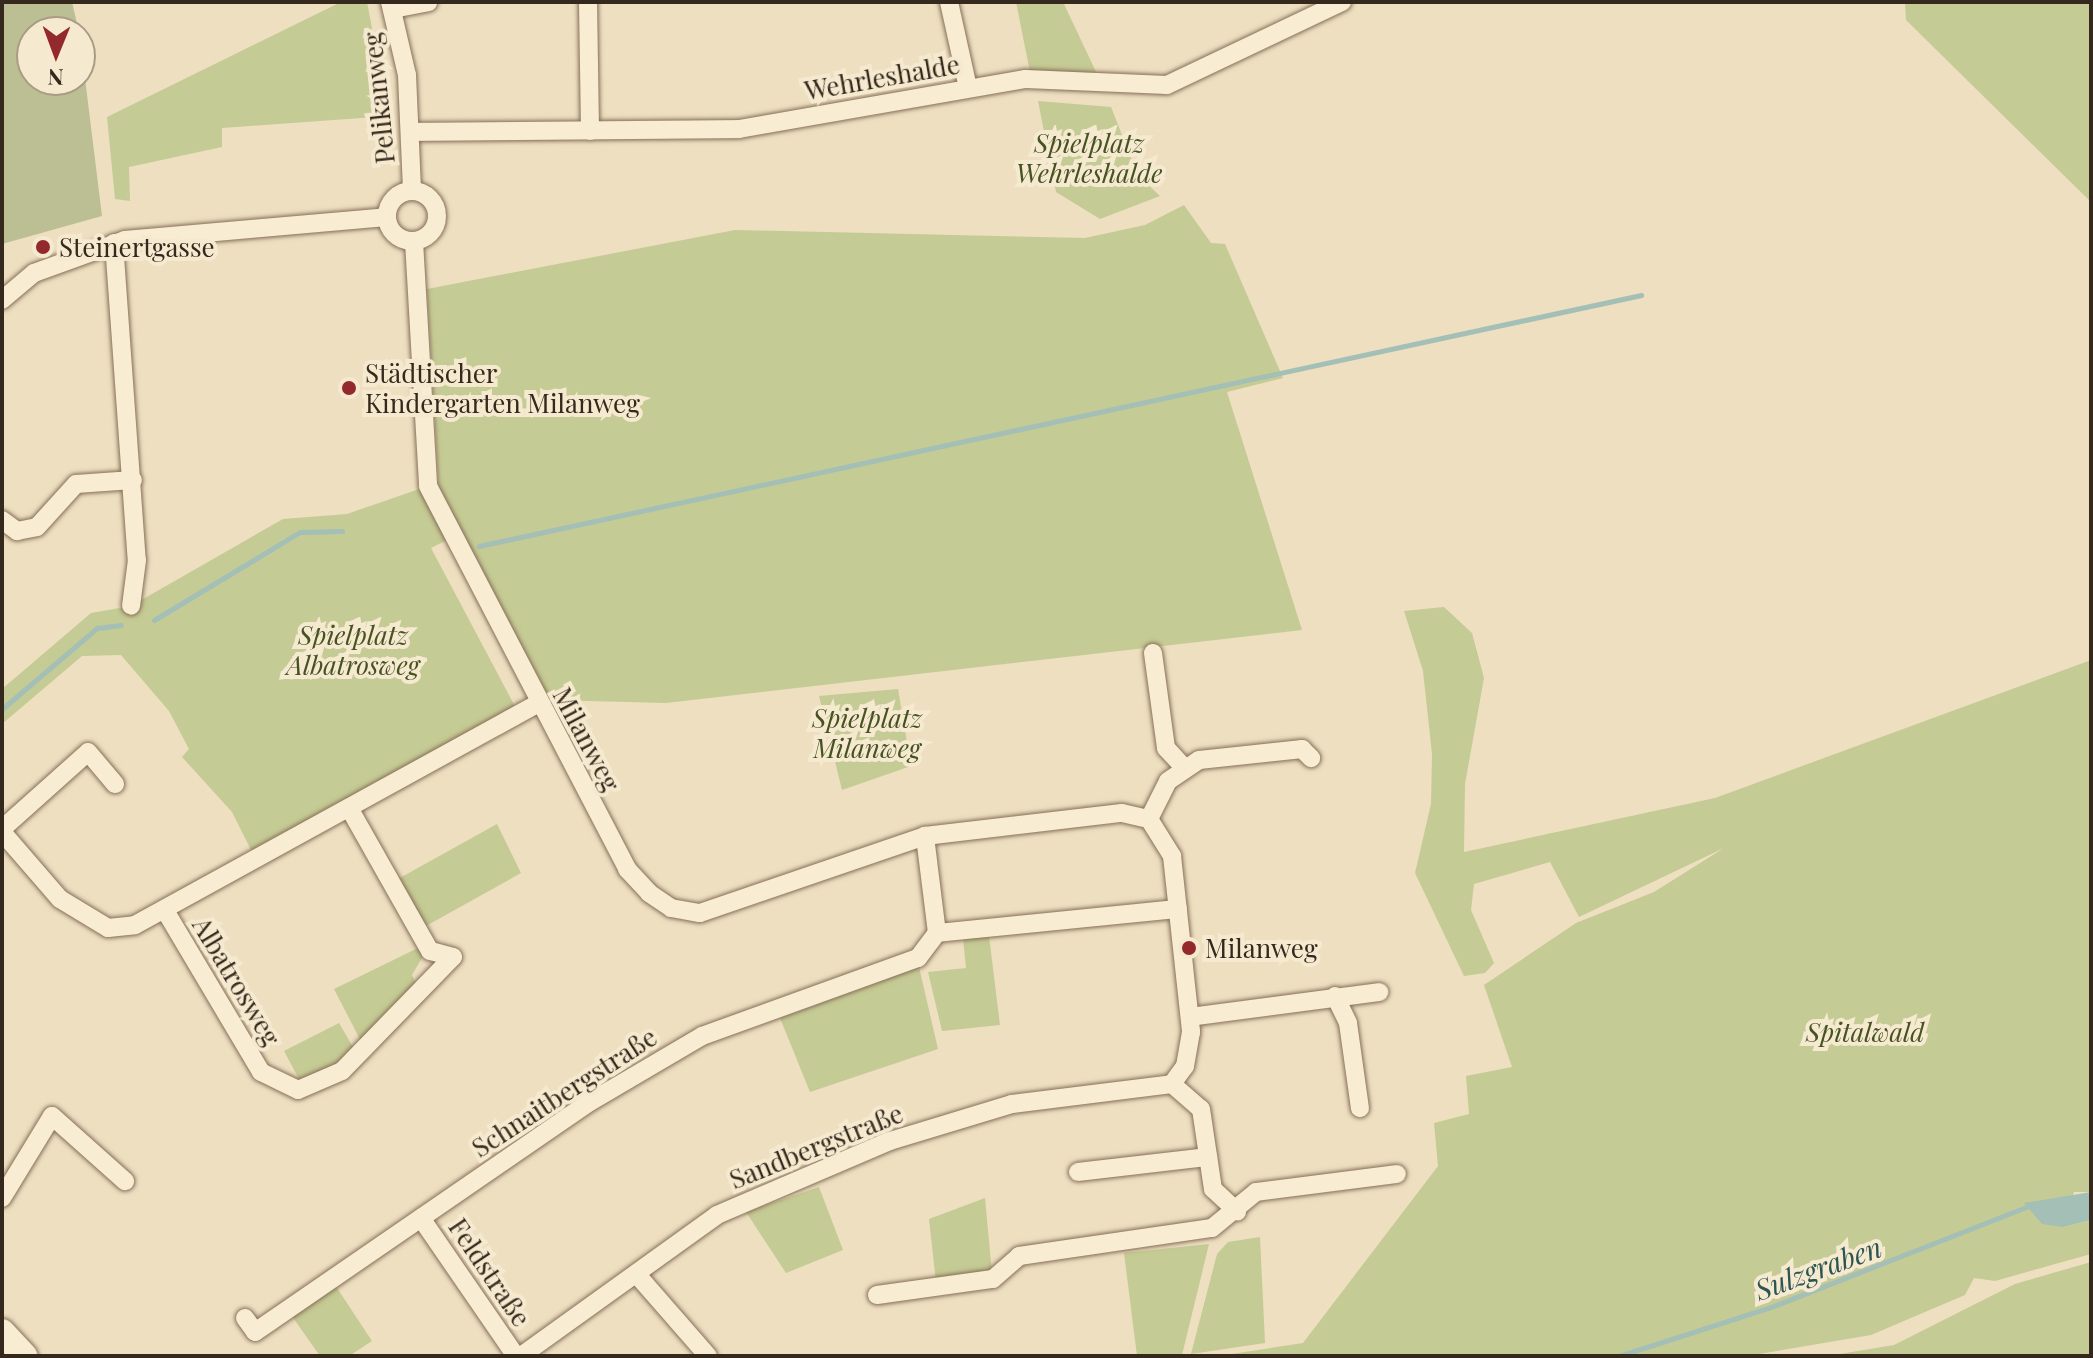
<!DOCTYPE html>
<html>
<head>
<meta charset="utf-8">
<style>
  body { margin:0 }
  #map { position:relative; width:2093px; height:1358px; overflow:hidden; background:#eddfc0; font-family:"Playfair Display",serif }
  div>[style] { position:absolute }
  .green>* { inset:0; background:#c5cb94 }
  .cemetery>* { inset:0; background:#bbbf93 }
  .water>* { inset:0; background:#a3bfb6 }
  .stream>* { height:5px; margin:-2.5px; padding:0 2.5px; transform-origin:2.5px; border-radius:2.5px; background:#a3bfb6 }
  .roads { filter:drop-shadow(0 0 2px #866f58) drop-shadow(0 0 2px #866f58) }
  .minor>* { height:18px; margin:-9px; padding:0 9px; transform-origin:9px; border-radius:9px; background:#f8ecd2 }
  .minor>.ring { margin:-9px; padding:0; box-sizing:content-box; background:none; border:18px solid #f8ecd2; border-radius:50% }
  .secondary>* { height:26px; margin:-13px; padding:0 13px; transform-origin:13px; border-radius:13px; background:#f8ecd2 }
  .dots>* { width:22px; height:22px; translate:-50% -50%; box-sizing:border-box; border:4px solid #f5e9cf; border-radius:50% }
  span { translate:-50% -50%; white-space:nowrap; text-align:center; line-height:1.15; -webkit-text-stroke:8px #f5e9cf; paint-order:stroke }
  .street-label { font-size:26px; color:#35281c }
  .park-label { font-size:26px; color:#475223; font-style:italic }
  .poi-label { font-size:26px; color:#35281c }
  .left { translate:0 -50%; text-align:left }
  .water-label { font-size:28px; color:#2c5552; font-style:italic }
  .frame { position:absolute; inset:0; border:4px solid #35281c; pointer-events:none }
  .north { position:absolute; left:16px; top:16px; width:80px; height:80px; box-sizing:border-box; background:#f5e9cf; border:2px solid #a89c87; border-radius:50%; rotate:181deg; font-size:22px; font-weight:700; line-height:32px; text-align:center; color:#35281c }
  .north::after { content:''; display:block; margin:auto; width:28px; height:36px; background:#94292b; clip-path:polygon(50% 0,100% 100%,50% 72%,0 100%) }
</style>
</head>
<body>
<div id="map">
  <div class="green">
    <i style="clip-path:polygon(341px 2px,367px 2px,389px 116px,222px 128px,222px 147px,129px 167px,130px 201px,115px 199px,107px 117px)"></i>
    <i style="clip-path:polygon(1016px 2px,1063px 2px,1098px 76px,1030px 72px)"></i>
    <i style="clip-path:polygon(2091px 2px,2091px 202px,1906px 20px,1905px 3px)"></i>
    <i style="clip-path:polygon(1038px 101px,1111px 107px,1138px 175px,1160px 196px,1100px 219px,1056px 192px)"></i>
    <i style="clip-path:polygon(1184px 205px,1211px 243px,1225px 244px,1283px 378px,1227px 392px,1302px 630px,666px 703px,549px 700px,439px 491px,427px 289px,735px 230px,1085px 238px,1145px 225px)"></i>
    <i style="clip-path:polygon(428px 486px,451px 538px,431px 548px,519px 714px,255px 858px,232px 812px,182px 757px,189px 749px,169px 711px,121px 655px,82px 656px,2px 724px,2px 689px,91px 613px,131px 606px,283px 519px,347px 514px)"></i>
    <i style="clip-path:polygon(1444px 607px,1472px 633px,1484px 678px,1465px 784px,1464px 852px,1715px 798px,2091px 660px,2091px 1192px,2074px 1192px,2063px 1227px,2091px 1220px,2091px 1254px,1995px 1281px,1974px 1278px,1965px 1295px,1871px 1335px,1747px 1356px,1219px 1356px,1303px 1343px,1438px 1166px,1434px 1123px,1469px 1114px,1466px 1076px,1512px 1067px,1484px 985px,1576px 923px,1654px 892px,1724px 848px,1579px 917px,1550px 862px,1474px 884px,1471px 910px,1494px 963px,1485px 973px,1464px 976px,1415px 873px,1431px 804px,1432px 754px,1423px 671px,1404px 611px)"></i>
    <i style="clip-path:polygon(898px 689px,911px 766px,842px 790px,819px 696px)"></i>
    <i style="clip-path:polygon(497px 824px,521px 873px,426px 926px,398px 879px)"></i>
    <i style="clip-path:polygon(989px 936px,1000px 1025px,942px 1031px,928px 972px,966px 968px,963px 938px)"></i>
    <i style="clip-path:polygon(418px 948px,423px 956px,412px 975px,419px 990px,365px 1049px,334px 989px)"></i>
    <i style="clip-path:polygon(919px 967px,938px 1049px,810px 1092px,780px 1018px)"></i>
    <i style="clip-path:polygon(339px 1023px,357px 1054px,301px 1083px,284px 1051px)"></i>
    <i style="clip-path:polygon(819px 1187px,843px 1250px,786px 1273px,746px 1212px)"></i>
    <i style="clip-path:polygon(985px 1198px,992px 1273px,936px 1282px,929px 1219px)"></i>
    <i style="clip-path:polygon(1260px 1237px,1265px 1343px,1191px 1354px,1217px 1254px,1228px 1242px)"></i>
    <i style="clip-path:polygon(1209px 1244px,1182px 1355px,1137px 1356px,1124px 1253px)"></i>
    <i style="clip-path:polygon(2091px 1262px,2091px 1356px,1828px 1356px,1894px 1345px,2015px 1284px)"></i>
    <i style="clip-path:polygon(333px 1282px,372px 1341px,349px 1356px,320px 1356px,289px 1312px)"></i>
  </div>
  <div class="cemetery">
    <i style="clip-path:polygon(2px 2px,72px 2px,79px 32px,32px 32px,32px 80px,80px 80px,80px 38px,102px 216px,2px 244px)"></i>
  </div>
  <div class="water">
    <i style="clip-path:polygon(2091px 1192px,2091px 1220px,2063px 1227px,2042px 1224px,2024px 1203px)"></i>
  </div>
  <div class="stream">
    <i style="left:479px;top:546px;width:1189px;rotate:-12.19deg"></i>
    <i style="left:154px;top:620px;width:170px;rotate:-31.1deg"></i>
    <i style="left:300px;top:532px;width:42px;rotate:-1.4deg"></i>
    <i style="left:2px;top:709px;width:125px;rotate:-40.5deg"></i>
    <i style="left:97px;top:628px;width:24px;rotate:-7deg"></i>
    <i style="left:1619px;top:1356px;width:160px;rotate:-17.9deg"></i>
    <i style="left:1771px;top:1307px;width:274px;rotate:-21.4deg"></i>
  </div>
  <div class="roads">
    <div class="minor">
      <i style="left:390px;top:2px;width:75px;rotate:76.9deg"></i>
      <i style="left:407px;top:75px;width:115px;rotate:87.5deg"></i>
      <i style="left:588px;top:2px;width:129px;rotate:89.1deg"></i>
      <i style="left:949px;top:2px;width:88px;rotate:77.5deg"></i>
      <i style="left:393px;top:9px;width:36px;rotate:-11deg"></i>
      <i style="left:412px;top:132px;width:327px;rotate:-0.5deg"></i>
      <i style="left:739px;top:129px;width:291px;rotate:-9.9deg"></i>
      <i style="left:1026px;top:79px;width:141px;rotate:2.4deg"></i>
      <i style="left:1167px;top:85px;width:194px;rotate:-25.4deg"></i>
      <i class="ring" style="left:387px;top:191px;width:32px;height:32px"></i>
      <i style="left:414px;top:241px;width:245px;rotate:86.7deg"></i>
      <i style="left:428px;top:486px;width:432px;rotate:62.5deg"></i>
      <i style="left:627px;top:869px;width:33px;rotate:47deg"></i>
      <i style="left:649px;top:893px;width:27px;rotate:34deg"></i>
      <i style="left:671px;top:908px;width:29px;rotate:10deg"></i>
      <i style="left:700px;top:913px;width:238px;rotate:-18.9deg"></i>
      <i style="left:925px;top:836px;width:198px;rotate:-6.7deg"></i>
      <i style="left:1122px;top:813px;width:28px;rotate:13deg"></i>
      <i style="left:1149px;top:819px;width:44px;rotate:58.1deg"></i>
      <i style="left:1172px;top:856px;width:177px;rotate:83.8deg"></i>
      <i style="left:1191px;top:1032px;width:35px;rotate:100deg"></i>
      <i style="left:1185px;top:1066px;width:22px;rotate:126deg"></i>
      <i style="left:114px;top:243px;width:318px;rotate:85.9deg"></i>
      <i style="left:137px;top:560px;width:46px;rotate:97.4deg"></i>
      <i style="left:2px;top:300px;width:42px;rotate:-40.2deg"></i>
      <i style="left:34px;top:273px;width:97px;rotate:-19.9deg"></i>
      <i style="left:125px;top:240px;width:262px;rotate:-5deg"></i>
      <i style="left:2px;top:520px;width:19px;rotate:36deg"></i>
      <i style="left:17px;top:531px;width:20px;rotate:-11deg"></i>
      <i style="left:37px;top:527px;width:58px;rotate:-47.8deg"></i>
      <i style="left:76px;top:484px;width:57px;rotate:-4deg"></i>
      <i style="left:1153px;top:653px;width:96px;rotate:82.2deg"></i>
      <i style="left:1166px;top:748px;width:26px;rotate:47deg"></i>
      <i style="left:1149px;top:819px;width:42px;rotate:-63.4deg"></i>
      <i style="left:1168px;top:781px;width:37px;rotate:-34deg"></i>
      <i style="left:1199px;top:760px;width:104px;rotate:-6.1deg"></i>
      <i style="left:1302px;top:749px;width:13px;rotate:45deg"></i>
      <i style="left:2px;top:829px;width:115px;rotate:-41.8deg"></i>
      <i style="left:88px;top:752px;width:42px;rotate:49.8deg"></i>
      <i style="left:2px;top:832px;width:89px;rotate:49.1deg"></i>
      <i style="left:60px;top:899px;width:56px;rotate:31.1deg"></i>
      <i style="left:108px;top:928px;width:27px;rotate:-6deg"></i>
      <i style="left:135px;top:925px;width:460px;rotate:-28.8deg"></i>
      <i style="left:166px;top:912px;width:186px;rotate:59.3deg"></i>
      <i style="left:261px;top:1072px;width:41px;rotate:25.9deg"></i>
      <i style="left:298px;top:1090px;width:48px;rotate:-23.4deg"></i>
      <i style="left:342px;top:1071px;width:159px;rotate:-45.8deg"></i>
      <i style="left:453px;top:957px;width:24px;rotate:-165deg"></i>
      <i style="left:430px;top:951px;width:164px;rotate:-119.5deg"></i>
      <i style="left:937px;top:933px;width:242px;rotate:-5.7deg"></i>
      <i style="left:1335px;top:996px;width:30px;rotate:64deg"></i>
      <i style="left:1348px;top:1023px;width:86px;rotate:82deg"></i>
      <i style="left:1190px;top:1017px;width:191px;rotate:-7.5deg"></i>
      <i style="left:1172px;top:1084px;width:38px;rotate:41deg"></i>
      <i style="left:1201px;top:1109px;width:81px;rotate:81.5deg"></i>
      <i style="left:1213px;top:1189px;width:33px;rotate:43deg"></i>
      <i style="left:1078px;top:1172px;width:131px;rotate:-6.6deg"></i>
      <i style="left:2px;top:1198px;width:96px;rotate:-58.6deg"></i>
      <i style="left:52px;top:1116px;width:98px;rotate:41.7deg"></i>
      <i style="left:421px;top:1218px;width:168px;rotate:55.5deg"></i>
      <i style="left:639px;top:1277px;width:105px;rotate:48.9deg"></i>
      <i style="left:877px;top:1295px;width:117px;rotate:-7.9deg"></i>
      <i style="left:993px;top:1279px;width:35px;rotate:-41deg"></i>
      <i style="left:1019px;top:1256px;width:195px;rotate:-8.3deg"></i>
      <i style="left:1212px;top:1228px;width:57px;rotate:-39.3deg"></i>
      <i style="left:1256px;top:1192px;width:142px;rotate:-7.3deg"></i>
      <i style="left:245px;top:1318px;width:17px;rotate:54deg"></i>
      <i style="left:255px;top:1332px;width:406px;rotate:-34.5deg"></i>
      <i style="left:590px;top:1102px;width:130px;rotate:-30.5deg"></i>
      <i style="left:702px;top:1036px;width:230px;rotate:-19.9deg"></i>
      <i style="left:918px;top:958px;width:31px;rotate:-53deg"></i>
      <i style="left:937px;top:933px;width:98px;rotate:-97.1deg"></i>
      <i style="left:521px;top:1356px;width:241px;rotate:-35.7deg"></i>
      <i style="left:717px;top:1215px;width:188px;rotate:-23.2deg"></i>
      <i style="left:890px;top:1141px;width:127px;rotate:-16.9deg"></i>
      <i style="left:1012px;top:1104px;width:161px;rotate:-7.1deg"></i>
    </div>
    <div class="secondary">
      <i style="left:2px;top:1332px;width:33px;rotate:47deg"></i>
    </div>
  </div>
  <div class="dots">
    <i style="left:43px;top:247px;background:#94292b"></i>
    <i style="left:349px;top:388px;background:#94292b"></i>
    <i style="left:1189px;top:948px;background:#94292b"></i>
  </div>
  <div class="street-label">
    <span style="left:882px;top:77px;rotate:-10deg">Wehrleshalde</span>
    <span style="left:378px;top:98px;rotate:-96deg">Pelikanweg</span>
    <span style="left:587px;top:739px;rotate:62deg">Milanweg</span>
    <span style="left:237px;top:981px;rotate:59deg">Albatrosweg</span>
    <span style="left:564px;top:1092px;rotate:-33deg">Schnaitbergstraße</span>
    <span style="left:816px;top:1146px;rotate:-22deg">Sandbergstraße</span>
    <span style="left:490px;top:1272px;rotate:56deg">Feldstraße</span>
  </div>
  <div class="park-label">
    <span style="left:1089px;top:158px">Spielplatz<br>Wehrleshalde</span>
    <span style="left:353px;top:650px">Spielplatz<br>Albatrosweg</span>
    <span style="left:867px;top:733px">Spielplatz<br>Milanweg</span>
    <span style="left:1865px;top:1032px">Spitalwald</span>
  </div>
  <div class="poi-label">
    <span class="left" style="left:59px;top:247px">Steinertgasse</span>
    <span class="left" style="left:365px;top:388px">Städtischer<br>Kindergarten Milanweg</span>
    <span class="left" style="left:1205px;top:948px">Milanweg</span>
  </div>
  <div class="water-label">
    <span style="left:1818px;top:1268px;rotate:-20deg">Sulzgraben</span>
  </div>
  <div class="frame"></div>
  <div class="north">N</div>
</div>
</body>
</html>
